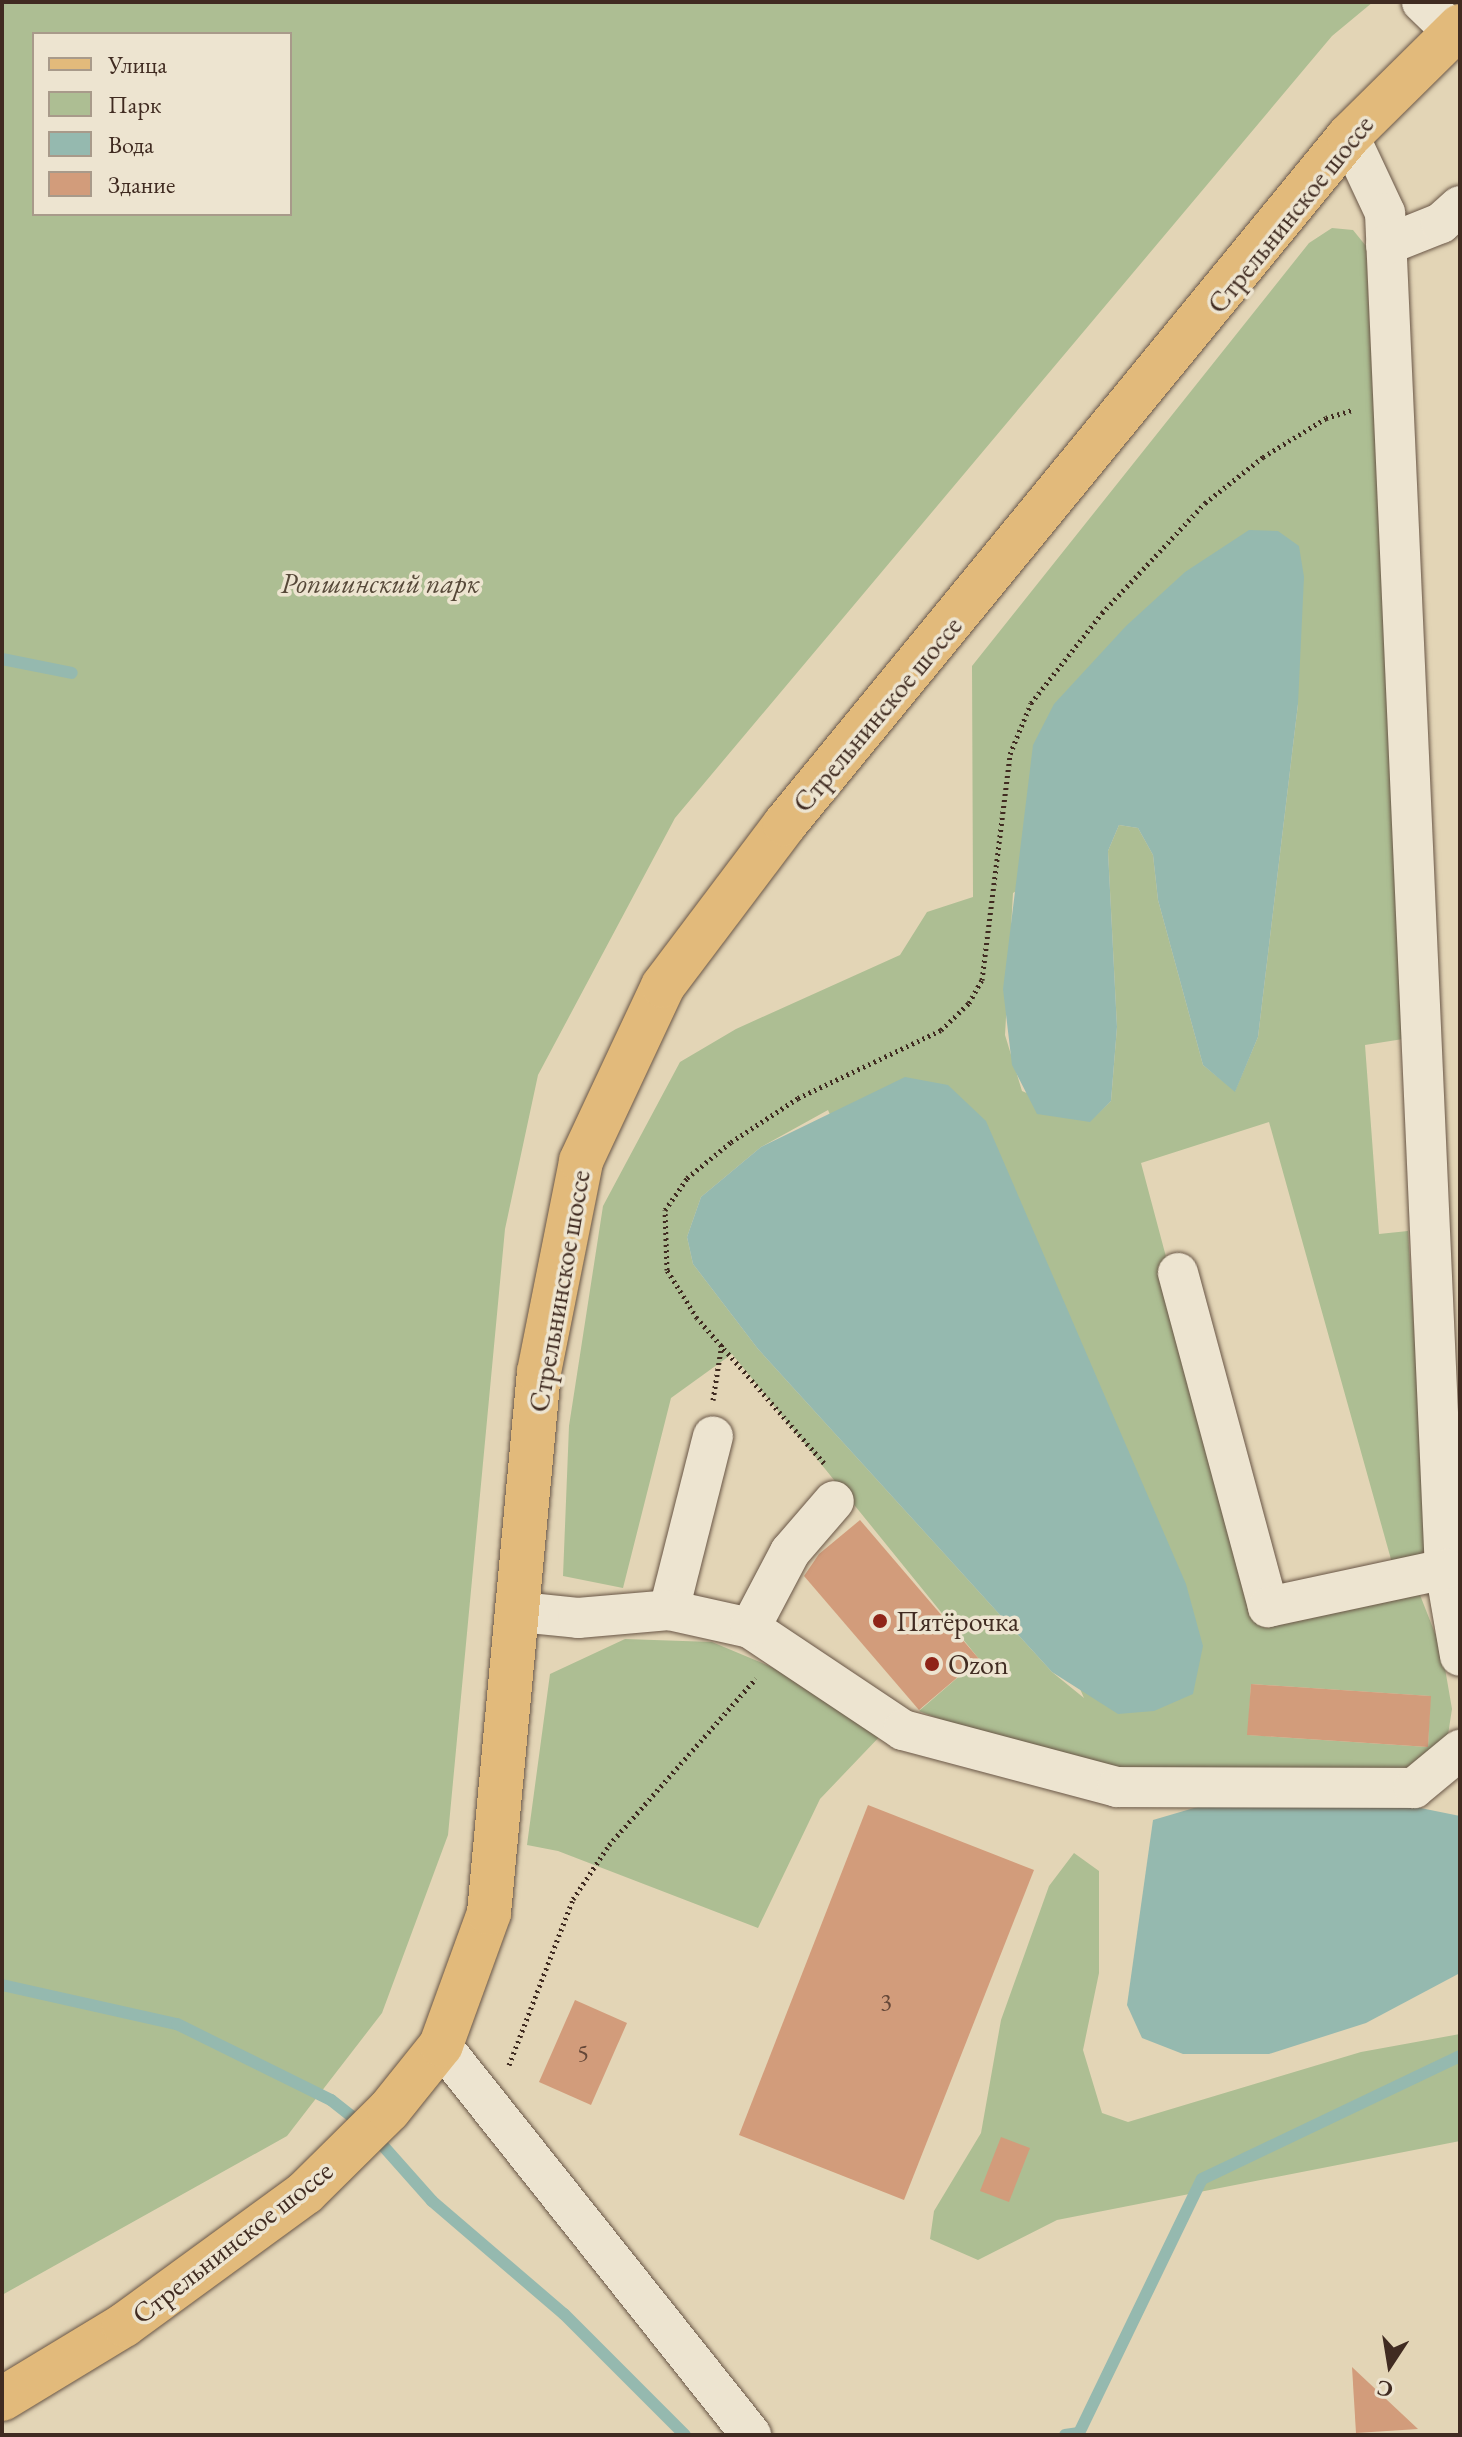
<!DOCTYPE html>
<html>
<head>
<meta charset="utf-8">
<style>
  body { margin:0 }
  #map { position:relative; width:1462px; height:2437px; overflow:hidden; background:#e3d5b6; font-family:"EB Garamond",serif }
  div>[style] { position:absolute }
  .green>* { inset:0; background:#adbe93 }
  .water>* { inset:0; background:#95b9af }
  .stream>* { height:12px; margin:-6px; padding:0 6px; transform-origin:6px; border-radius:6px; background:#95b9af }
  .building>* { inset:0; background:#d29c7b }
  .path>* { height:5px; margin-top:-2.5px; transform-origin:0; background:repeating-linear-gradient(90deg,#402b21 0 2px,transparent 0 6px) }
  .roads { filter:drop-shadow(0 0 2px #695646) drop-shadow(0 0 2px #695646) }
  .minor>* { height:40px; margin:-20px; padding:0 20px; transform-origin:20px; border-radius:20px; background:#ede4d0 }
  .major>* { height:44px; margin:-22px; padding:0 22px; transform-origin:22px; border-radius:22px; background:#e2ba7b }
  .dots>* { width:22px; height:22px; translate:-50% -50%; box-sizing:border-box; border:4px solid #ede4d0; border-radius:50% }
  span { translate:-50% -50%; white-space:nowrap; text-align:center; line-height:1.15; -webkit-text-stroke:7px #ede4d0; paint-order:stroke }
  .number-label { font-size:24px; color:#644738 }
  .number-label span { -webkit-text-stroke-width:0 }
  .street-label { font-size:28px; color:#402b21 }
  .park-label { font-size:28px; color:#564838; font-style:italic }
  .poi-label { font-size:28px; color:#402b21 }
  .left { translate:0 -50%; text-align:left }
  .frame { position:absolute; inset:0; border:4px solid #402b21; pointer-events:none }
  .legend { position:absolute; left:32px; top:32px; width:260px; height:184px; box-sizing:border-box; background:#ede4d0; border:2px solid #a89a8a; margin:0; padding:10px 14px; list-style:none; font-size:24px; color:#402b21 }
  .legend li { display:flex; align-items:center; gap:16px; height:40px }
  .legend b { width:40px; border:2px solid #a89a8a }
  .north { position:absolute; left:1350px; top:2325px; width:80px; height:80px; -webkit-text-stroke:6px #ede4d0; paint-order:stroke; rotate:192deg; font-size:22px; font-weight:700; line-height:32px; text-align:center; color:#402b21 }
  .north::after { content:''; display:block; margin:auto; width:28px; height:36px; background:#402b21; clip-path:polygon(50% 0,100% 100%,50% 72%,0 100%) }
</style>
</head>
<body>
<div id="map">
  <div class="green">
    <i style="clip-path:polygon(evenodd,2px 2px,1373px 2px,1332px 36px,675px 818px,538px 1075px,505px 1229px,448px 1835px,382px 2013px,287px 2136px,2px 2295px,2px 2px,34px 34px,290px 34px,290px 214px,34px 214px,34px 34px)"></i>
    <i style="clip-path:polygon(evenodd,1332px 228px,1353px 230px,1366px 246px,1403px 1039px,1365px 1045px,1379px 1234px,1408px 1231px,1428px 1555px,1392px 1563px,1269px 1122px,1141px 1163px,1265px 1628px,1420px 1595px,1442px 1651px,1452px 1709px,1445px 1754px,1409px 1776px,1133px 1771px,999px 1742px,919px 1711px,979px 1659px,732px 1354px,671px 1398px,623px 1588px,563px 1576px,569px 1426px,603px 1206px,680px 1062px,736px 1029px,900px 955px,927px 912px,973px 897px,972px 666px,1309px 243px,1332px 228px,1298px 704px,1258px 1037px,1235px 1091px,1203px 1065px,1158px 900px,1153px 855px,1138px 828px,1119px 825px,1108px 851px,1117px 1027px,1111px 1101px,1090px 1121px,1022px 1091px,1005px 1035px,1013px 893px,1298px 704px,1332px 228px,828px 1110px,1084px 1698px,1052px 1672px,758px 1349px,693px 1264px,687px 1237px,701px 1197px,761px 1147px,828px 1110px,1332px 228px,1251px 1684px,1430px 1696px,1428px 1747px,1248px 1735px,1251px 1684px)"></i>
    <i style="clip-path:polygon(625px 1639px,712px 1642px,791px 1675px,883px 1733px,820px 1799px,758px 1928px,558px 1851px,527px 1845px,550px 1674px)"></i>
    <i style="clip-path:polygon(1074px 1853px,1099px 1871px,1099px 1973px,1083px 2050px,1102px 2113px,1128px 2122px,1361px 2052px,1460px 2034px,1460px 2141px,1057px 2220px,978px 2260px,930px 2239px,934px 2211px,981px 2133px,1001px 2020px,1049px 1886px)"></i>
  </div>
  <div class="water">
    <i style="clip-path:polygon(1249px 530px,1278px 531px,1299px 546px,1304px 577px,1298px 704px,1258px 1037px,1235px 1092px,1203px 1065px,1158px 900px,1153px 855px,1138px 828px,1119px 825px,1108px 851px,1117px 1027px,1111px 1101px,1090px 1122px,1037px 1114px,1012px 1065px,1003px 989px,1033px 745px,1054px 704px,1126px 626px,1185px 572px)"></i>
    <i style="clip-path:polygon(905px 1077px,948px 1085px,986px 1121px,1186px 1584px,1203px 1646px,1193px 1694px,1154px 1711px,1118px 1714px,1052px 1672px,758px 1349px,693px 1264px,687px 1237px,701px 1197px,761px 1147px)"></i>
    <i style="clip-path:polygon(1381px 1800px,1460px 1816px,1460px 1973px,1366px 2023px,1269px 2054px,1183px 2054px,1142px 2038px,1127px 2005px,1153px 1820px,1211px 1803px)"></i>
  </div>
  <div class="stream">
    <i style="left:2px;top:659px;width:71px;rotate:11.3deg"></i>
    <i style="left:2px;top:1985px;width:179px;rotate:12.6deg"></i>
    <i style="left:177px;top:2024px;width:172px;rotate:26.3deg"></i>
    <i style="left:331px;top:2100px;width:48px;rotate:38.3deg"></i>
    <i style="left:369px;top:2130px;width:95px;rotate:48.4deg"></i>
    <i style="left:432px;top:2201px;width:174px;rotate:40.6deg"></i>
    <i style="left:564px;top:2314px;width:171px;rotate:45deg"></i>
    <i style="left:1065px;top:2435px;width:14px;rotate:-8deg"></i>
    <i style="left:1079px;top:2433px;width:282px;rotate:-64.2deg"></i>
    <i style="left:1202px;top:2179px;width:286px;rotate:-25.5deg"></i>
  </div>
  <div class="building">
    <i style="clip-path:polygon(860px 1520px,979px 1659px,919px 1710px,804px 1576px,819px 1554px)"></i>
    <i style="clip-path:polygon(1251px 1684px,1431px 1696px,1428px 1747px,1247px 1735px)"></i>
    <i style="clip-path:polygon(868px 1805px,1034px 1870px,904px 2200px,739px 2135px)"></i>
    <i style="clip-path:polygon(575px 2000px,627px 2023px,591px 2105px,539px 2082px)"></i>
    <i style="clip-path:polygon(1001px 2137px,1030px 2148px,1009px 2202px,980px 2191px)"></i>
    <i style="clip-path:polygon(1352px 2367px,1418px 2429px,1356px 2433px)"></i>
  </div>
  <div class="path">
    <i style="left:713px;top:1400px;width:58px;rotate:-81deg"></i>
    <i style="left:824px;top:1463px;width:193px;rotate:-131.2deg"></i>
    <i style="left:697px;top:1318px;width:57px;rotate:-122deg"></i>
    <i style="left:667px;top:1270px;width:60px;rotate:-91.9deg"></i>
    <i style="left:665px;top:1210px;width:39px;rotate:-55deg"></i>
    <i style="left:687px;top:1178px;width:57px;rotate:-39.3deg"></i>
    <i style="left:731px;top:1142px;width:80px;rotate:-33.3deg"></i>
    <i style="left:798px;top:1098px;width:158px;rotate:-25.4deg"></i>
    <i style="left:941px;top:1030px;width:39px;rotate:-44deg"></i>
    <i style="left:969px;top:1003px;width:26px;rotate:-61deg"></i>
    <i style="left:982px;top:980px;width:228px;rotate:-82.9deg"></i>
    <i style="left:1010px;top:754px;width:55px;rotate:-67.6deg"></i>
    <i style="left:1031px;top:703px;width:115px;rotate:-51.7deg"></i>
    <i style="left:1102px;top:613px;width:151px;rotate:-46.9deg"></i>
    <i style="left:1205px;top:503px;width:74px;rotate:-38.4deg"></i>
    <i style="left:1263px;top:457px;width:74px;rotate:-31.8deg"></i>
    <i style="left:1326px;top:418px;width:28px;rotate:-17deg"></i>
    <i style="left:509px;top:2065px;width:178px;rotate:-68.9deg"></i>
    <i style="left:573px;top:1899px;width:65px;rotate:-56.3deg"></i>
    <i style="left:609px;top:1845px;width:222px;rotate:-48.6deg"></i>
  </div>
  <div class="roads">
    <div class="minor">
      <i style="left:1422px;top:2px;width:43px;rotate:44.1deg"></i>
      <i style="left:1349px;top:136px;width:85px;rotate:64.9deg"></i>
      <i style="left:1385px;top:213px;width:1357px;rotate:87.47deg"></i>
      <i style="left:1445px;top:1569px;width:88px;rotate:80.2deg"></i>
      <i style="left:1386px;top:245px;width:59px;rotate:-21.8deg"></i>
      <i style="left:1441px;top:223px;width:25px;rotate:-42deg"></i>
      <i style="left:1178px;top:1273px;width:346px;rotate:74.9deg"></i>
      <i style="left:1268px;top:1607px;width:181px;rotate:-12.1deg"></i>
      <i style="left:669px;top:1610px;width:179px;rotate:-75.8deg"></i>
      <i style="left:520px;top:1612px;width:58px;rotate:5.9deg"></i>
      <i style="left:578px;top:1618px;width:91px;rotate:-5deg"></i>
      <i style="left:669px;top:1610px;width:83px;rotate:12.5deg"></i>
      <i style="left:750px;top:1628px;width:184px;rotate:33.7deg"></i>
      <i style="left:903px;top:1730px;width:221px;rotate:14.9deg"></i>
      <i style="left:1117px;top:1787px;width:297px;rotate:0.2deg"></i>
      <i style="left:1414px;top:1788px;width:60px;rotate:-39.6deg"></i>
      <i style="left:750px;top:1628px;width:86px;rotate:-62.2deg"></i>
      <i style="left:790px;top:1552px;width:67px;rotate:-49.2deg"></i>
      <i style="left:441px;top:2045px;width:498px;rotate:51.5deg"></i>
    </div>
    <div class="major">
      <i style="left:2px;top:2399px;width:143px;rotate:-31.2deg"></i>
      <i style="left:124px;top:2325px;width:224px;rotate:-36.1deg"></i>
      <i style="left:305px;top:2193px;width:118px;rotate:-44.7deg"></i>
      <i style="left:389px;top:2110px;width:83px;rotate:-51.3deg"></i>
      <i style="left:441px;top:2045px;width:140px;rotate:-70deg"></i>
      <i style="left:489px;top:1913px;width:543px;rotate:-84.72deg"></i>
      <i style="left:539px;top:1372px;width:215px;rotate:-78.7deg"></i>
      <i style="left:581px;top:1161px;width:193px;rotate:-64.9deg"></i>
      <i style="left:663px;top:986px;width:203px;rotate:-53deg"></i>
      <i style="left:785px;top:824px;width:890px;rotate:-50.66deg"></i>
      <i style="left:1349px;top:136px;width:156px;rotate:-44.7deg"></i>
    </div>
  </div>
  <div class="dots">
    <i style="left:880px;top:1621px;background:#8f2418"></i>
    <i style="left:932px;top:1664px;background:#8f2418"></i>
  </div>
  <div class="number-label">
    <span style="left:886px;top:2002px">3</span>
    <span style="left:583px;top:2053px">5</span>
  </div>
  <div class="street-label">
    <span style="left:1290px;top:214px;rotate:-51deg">Стрельнинское шоссе</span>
    <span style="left:877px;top:714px;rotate:-50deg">Стрельнинское шоссе</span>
    <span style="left:559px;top:1291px;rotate:-80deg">Стрельнинское шоссе</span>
    <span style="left:232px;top:2242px;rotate:-38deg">Стрельнинское шоссе</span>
  </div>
  <div class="park-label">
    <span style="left:380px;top:583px">Ропшинский парк</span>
  </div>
  <div class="poi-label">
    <span class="left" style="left:896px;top:1621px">Пятёрочка</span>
    <span class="left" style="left:948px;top:1664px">Ozon</span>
  </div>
  <div class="frame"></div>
  <ul class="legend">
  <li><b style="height:10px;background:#e2ba7b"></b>Улица</li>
  <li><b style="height:22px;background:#adbe93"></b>Парк</li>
  <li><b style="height:22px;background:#95b9af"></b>Вода</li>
  <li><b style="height:22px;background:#d29c7b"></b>Здание</li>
  </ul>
  <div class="north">С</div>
</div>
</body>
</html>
